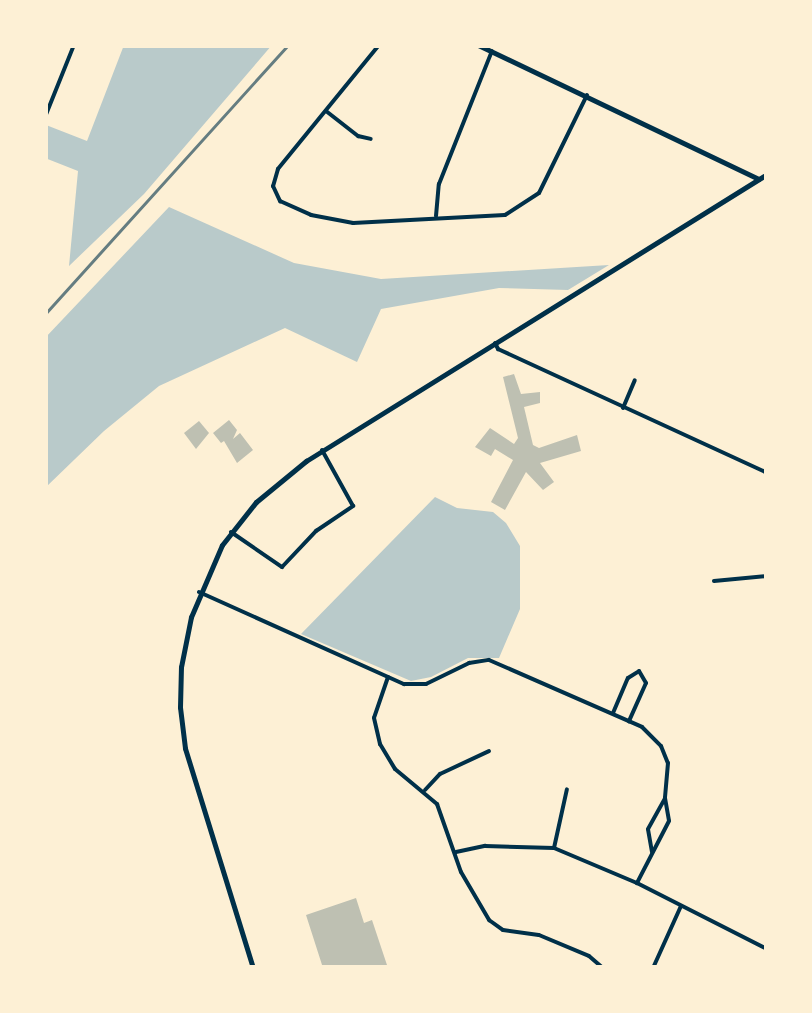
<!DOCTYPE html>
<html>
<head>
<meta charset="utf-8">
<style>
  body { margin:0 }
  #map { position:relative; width:812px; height:1013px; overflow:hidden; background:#fdf0d5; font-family:"Asap Condensed",sans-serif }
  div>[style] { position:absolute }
  .green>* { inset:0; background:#b9caca }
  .building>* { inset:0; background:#bec0b2 }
  .minor>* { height:4px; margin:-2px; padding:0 2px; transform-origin:2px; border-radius:2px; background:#003049 }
  .tertiary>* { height:4px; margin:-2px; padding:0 2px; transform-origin:2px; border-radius:2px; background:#003049 }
  .secondary>* { height:5px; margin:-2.5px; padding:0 2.5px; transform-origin:2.5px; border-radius:2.5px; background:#003049 }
  .rail>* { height:2.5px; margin:-1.25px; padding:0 1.25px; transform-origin:1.25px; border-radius:1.25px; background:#657d81 }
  span { translate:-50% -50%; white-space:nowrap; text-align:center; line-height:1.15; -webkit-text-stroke:8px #fdf0d5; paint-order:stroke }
  .frame { position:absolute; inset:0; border:48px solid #fdf0d5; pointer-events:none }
</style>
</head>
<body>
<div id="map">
  <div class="green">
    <i style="clip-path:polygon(124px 45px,272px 45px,144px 194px,69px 266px,78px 171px,45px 158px,45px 129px,46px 125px,87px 141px)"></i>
    <i style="clip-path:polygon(169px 207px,294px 263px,381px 279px,609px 265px,568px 290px,499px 288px,381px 309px,357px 362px,285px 328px,159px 386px,104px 431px,45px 488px,45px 338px)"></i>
    <i style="clip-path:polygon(435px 497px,457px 508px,493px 512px,506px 523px,520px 546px,520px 609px,499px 658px,468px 658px,431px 677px,411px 681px,301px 634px)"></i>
  </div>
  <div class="building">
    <i style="clip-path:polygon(514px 374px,521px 394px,540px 392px,540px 403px,524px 407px,533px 445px,539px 448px,577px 435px,581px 451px,540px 463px,554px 482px,543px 490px,526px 472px,505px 510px,491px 502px,513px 460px,495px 449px,491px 456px,475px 447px,490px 428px,514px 444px,518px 438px,503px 377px)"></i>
    <i style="clip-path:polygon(229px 420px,237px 430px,233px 439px,240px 433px,253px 450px,237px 463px,224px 441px,221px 443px,213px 433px)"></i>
    <i style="clip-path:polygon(199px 421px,209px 433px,196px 449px,184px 433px)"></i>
    <i style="clip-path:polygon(356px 898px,364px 923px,372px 920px,388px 968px,323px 968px,306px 915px)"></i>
  </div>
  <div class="minor">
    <i style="left:379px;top:45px;width:160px;rotate:129.2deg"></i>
    <i style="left:278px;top:169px;width:18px;rotate:106deg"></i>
    <i style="left:273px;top:186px;width:17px;rotate:65deg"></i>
    <i style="left:280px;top:201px;width:34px;rotate:24deg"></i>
    <i style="left:311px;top:215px;width:43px;rotate:10.8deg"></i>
    <i style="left:353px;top:223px;width:152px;rotate:-3deg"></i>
    <i style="left:505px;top:215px;width:40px;rotate:-32.9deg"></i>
    <i style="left:539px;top:193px;width:109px;rotate:-63.9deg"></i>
    <i style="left:326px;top:111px;width:41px;rotate:38deg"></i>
    <i style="left:358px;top:136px;width:13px;rotate:13deg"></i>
    <i style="left:45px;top:117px;width:78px;rotate:-68.1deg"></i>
    <i style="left:436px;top:216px;width:32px;rotate:-85deg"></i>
    <i style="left:439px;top:184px;width:143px;rotate:-68.3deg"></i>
    <i style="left:623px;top:408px;width:30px;rotate:-67deg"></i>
    <i style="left:231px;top:532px;width:62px;rotate:34.5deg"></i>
    <i style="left:282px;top:567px;width:50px;rotate:-46.6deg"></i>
    <i style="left:316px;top:531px;width:45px;rotate:-34deg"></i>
    <i style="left:353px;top:506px;width:64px;rotate:-119deg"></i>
    <i style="left:714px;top:581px;width:53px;rotate:-5.4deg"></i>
    <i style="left:199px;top:592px;width:225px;rotate:24.2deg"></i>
    <i style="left:404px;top:684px;width:22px"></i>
    <i style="left:426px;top:684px;width:48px;rotate:-26deg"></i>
    <i style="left:469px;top:663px;width:20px;rotate:-9deg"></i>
    <i style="left:489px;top:660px;width:167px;rotate:23.6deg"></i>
    <i style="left:642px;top:727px;width:27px;rotate:45deg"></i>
    <i style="left:661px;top:746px;width:18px;rotate:68deg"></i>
    <i style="left:668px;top:763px;width:35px;rotate:95deg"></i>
    <i style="left:665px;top:798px;width:23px;rotate:80deg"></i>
    <i style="left:669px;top:821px;width:70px;rotate:117.3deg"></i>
    <i style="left:388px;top:677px;width:43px;rotate:108.9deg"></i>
    <i style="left:374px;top:718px;width:27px;rotate:77deg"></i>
    <i style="left:380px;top:744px;width:29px;rotate:59deg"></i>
    <i style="left:395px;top:769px;width:55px;rotate:39.8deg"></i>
    <i style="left:437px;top:804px;width:72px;rotate:70.6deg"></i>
    <i style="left:461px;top:872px;width:56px;rotate:59.7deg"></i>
    <i style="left:489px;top:920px;width:17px;rotate:36deg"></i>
    <i style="left:503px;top:930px;width:36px;rotate:8deg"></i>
    <i style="left:539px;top:935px;width:54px;rotate:22.8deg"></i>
    <i style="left:589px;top:956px;width:18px;rotate:41deg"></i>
    <i style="left:613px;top:713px;width:38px;rotate:-67deg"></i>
    <i style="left:628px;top:678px;width:13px;rotate:-32deg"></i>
    <i style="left:639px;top:671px;width:14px;rotate:60deg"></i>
    <i style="left:646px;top:683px;width:42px;rotate:114.1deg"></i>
    <i style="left:425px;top:790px;width:22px;rotate:-47deg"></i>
    <i style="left:440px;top:774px;width:54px;rotate:-25.1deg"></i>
    <i style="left:554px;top:848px;width:60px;rotate:-77.6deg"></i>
    <i style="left:456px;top:852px;width:30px;rotate:-12deg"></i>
    <i style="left:485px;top:846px;width:69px;rotate:1.7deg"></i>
    <i style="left:554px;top:848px;width:90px;rotate:22.9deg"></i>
    <i style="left:637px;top:883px;width:146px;rotate:26.9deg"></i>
    <i style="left:652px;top:852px;width:23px;rotate:-100deg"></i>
    <i style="left:648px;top:829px;width:35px;rotate:-61deg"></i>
    <i style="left:653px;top:968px;width:68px;rotate:-65.7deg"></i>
  </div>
  <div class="tertiary">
    <i style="left:495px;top:343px;width:7px;rotate:63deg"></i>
    <i style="left:498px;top:349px;width:296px;rotate:24.7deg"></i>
  </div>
  <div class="secondary">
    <i style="left:478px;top:45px;width:311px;rotate:25.5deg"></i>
    <i style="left:253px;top:968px;width:230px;rotate:-107.2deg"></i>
    <i style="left:185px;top:748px;width:41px;rotate:-97deg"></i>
    <i style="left:180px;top:707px;width:40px;rotate:-88.6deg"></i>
    <i style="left:181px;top:667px;width:51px;rotate:-78.7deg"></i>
    <i style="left:191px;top:617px;width:78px;rotate:-66.7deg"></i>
    <i style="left:222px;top:545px;width:55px;rotate:-51.7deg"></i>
    <i style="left:256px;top:502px;width:65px;rotate:-39.4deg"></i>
    <i style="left:306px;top:461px;width:543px;rotate:-31.9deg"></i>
  </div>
  <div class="rail">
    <i style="left:45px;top:314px;width:363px;rotate:-47.9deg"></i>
  </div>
  <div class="frame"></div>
</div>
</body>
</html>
